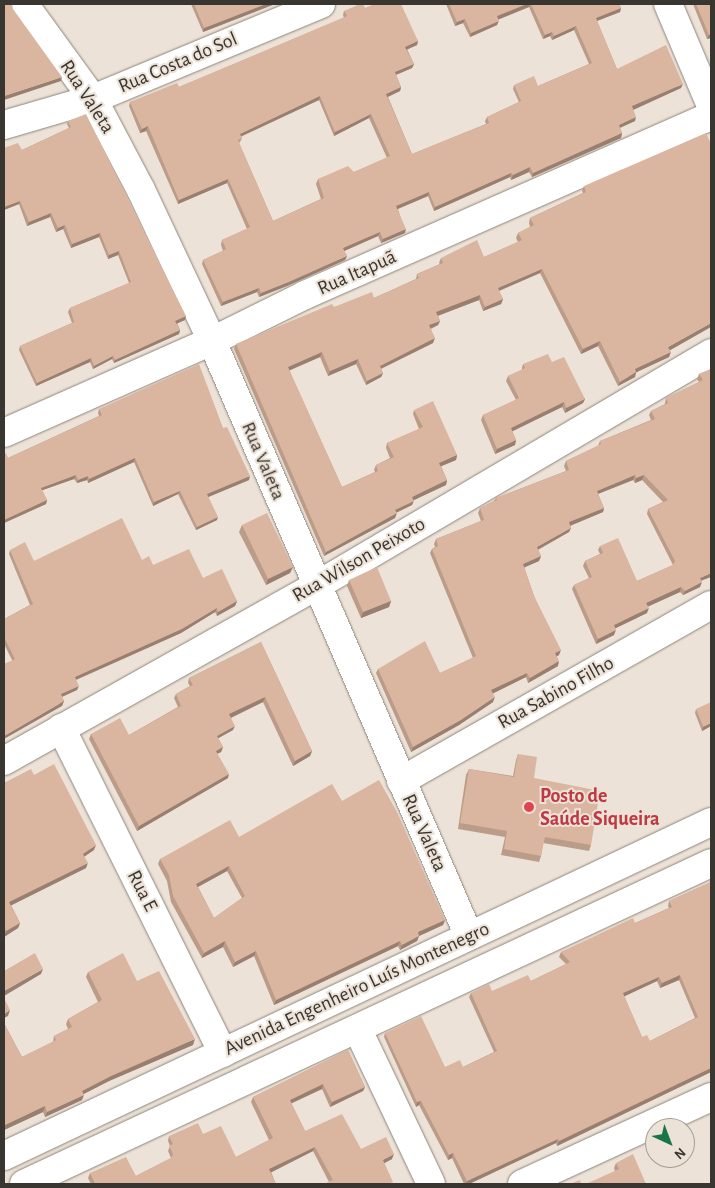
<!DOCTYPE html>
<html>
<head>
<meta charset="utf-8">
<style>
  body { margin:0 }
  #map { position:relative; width:715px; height:1188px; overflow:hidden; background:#ece2d7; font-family:"Alegreya Sans",sans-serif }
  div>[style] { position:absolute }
  .roads { filter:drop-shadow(0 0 1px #8d847a) drop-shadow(0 0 1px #8d847a) }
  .minor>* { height:28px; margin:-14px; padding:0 14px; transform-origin:14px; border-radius:14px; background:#fff }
  .wall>* { inset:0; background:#bb9c89 }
  .shaded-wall>* { inset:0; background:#997f6f }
  .building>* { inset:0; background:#dab59f }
  .dots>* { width:14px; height:14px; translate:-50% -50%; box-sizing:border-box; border:2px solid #ece2d7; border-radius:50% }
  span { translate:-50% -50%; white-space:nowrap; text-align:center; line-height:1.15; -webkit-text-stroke:4px #ece2d7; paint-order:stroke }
  .street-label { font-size:20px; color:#393530 }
  .health-label { font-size:20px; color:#be3a42; font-weight:700 }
  .left { translate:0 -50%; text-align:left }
  .frame { position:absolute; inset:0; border:5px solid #393530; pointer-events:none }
  .north { position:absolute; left:645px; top:1118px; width:50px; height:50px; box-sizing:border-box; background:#ece2d7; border:1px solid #a49d94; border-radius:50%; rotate:137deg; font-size:14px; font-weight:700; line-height:20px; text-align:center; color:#393530 }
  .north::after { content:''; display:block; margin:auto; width:18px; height:22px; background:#18754a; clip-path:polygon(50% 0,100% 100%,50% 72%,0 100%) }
</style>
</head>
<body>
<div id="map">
  <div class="roads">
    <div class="minor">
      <i style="left:24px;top:4px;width:117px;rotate:54deg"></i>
      <i style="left:93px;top:99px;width:103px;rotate:62.2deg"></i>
      <i style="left:141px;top:190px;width:167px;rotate:64.8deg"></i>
      <i style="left:212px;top:341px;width:648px;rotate:66.64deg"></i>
      <i style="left:668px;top:4px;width:111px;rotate:67.1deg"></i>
      <i style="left:4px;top:125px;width:93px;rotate:-16.3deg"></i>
      <i style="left:93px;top:99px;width:247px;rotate:-22.6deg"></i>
      <i style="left:4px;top:433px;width:227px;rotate:-23.9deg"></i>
      <i style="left:212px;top:341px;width:104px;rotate:-26.3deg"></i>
      <i style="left:305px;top:295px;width:444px;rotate:-23.8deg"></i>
      <i style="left:61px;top:728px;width:363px;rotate:63.5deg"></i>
      <i style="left:4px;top:761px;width:358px;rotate:-29.3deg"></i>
      <i style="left:316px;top:586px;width:459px;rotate:-30.5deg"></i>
      <i style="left:401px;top:781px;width:356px;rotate:-29.6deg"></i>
      <i style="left:358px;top:1030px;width:170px;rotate:64.6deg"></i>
      <i style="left:4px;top:1156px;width:782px;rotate:-25.29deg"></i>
      <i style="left:24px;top:1184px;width:758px;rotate:-25.04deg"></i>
      <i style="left:522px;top:1184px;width:208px;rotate:-24.7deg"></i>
    </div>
  </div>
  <div class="wall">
    <i style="clip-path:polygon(191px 4px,275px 4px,203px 32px)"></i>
    <i style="clip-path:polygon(evenodd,446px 4px,619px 4px,621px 8px,620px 12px,597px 21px,617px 69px,681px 88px,633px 109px,635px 121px,620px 128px,622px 133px,621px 138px,532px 177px,529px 172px,511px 180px,510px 177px,434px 211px,428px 196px,398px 209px,405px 233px,381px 243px,378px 236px,344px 251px,347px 256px,345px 260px,287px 286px,259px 297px,257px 292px,221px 306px,202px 264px,203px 260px,223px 251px,221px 245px,222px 240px,247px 229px,227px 183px,178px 204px,146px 131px,140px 133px,129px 106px,130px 102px,179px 87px,344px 18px,343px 15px,344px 11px,365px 8px,418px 41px,417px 45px,407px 49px,414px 64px,412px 68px,396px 75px,401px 87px,400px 91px,388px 97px,412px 154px,486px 124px,485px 121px,487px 117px,519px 102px,513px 89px,514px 85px,538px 86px,589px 64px,574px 30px,552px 40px,550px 36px,543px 39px,529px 7px,498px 19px,497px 25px,470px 37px,463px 23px,455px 26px,446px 4px,319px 100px,334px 136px,369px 118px,387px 158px,354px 172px,318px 179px,316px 184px,321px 199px,273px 221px,239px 143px,240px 142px,242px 138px,241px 136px,319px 100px)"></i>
    <i style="clip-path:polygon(693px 4px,711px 4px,711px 38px,707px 39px)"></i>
    <i style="clip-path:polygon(68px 121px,185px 320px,177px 323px,180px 330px,179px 334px,114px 363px,112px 359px,93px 369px,90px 362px,36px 386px,19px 350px,20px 346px,72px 323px,68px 312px,70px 308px,129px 283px,118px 255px,108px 259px,99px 237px,71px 248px,63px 229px,56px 232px,50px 217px,27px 226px,19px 204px,4px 210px,4px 148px,22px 150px,69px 128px,67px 124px)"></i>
    <i style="clip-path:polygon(584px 186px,670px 350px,669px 357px,636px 372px,635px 377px,618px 386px,598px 346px,581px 354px,540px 273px,499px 291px,503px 299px,501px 304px,483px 311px,479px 300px,438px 316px,440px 321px,438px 325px,431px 329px,433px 343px,381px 369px,383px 373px,381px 377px,366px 385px,356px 364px,328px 376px,320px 357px,289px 370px,342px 487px,375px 472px,374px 470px,376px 465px,390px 458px,386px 448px,387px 443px,419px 429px,413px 414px,414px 410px,457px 455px,456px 460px,441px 466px,447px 480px,446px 485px,413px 500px,412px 505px,396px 513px,395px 518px,324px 556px,234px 349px,236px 344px,334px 307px,374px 298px,416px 279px,417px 274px,440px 264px,439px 263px,441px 258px,484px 257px,518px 242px,516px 238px,518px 233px,530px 227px,529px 223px,530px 218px,583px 193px,582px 191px)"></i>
    <i style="clip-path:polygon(552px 362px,585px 399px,583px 403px,565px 413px,562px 407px,512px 431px,516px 440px,515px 445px,495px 454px,481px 420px,483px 415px,516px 400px,506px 381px,508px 376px,522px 370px,522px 368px,523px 364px)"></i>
    <i style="clip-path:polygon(711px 369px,701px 581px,700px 587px,683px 595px,680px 592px,648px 606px,647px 613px,615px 628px,614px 635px,596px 644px,572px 589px,574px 585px,589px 578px,583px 566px,585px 561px,600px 554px,598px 550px,600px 546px,637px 581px,673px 565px,647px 514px,648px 509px,663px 502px,642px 480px,635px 483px,633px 480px,598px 494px,604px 508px,603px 512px,570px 526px,571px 528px,569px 532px,538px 550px,541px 556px,539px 561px,524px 567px,534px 596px,559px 655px,557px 656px,558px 666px,528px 683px,526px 677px,493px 693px,493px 702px,459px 725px,411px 752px,376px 673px,378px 669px,440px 673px,473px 658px,430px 553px,432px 549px,435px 547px,434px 544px,436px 539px,481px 521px,478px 513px,480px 508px,494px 501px,496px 498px,566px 471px,564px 466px,566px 461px,598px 446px,600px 441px,651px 420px,649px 415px,651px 411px,665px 404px,665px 403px,666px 398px,699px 382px,697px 379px,699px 374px)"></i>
    <i style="clip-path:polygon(99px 409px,223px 428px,249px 480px,208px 497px,217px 520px,196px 530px,178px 494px,153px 506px,134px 462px,88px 483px,87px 480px,77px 483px,74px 479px,42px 490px,47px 500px,46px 504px,4px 523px,4px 454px,8px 458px,99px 416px,98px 413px)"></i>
    <i style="clip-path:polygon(242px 525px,293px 567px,290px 573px,266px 585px,239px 532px)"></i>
    <i style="clip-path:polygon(10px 550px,34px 561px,142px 560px,153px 565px,203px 578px,237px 601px,235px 606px,217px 616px,215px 612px,181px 633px,76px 680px,77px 690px,62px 697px,64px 701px,62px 706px,12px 660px,4px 644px,4px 619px,30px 605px,9px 554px)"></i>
    <i style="clip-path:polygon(349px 580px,391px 601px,389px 607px,361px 618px,347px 586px)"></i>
    <i style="clip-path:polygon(261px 642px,312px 751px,310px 756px,293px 766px,263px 702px,231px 718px,233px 730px,218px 738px,223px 747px,221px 752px,217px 754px,228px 778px,137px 831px,89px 739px,91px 734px,129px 735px,178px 707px,174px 698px,176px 694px,190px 686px,188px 683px,189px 678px)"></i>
    <i style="clip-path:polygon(696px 709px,711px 726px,702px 731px,695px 713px)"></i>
    <i style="clip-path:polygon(518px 754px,534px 778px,591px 845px,589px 851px,543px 843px,541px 856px,539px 862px,501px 855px,505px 837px,458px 829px,466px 775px,469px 769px,513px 776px,516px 760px)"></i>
    <i style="clip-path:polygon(34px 775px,94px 850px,84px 856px,86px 868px,11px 905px,20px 923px,18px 928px,4px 937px,4px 783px)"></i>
    <i style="clip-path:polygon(evenodd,342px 801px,445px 920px,443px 925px,419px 936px,417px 941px,400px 950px,398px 946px,274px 1005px,254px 956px,233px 967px,223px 947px,202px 958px,171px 902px,167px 881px,158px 864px,160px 859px,239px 837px,342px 801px,227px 871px,242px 898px,214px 918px,198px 887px,227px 871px)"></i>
    <i style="clip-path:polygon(evenodd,711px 882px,711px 1072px,557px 1146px,556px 1143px,469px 1184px,464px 1184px,452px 1158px,448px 1160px,419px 1105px,416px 1107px,384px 1037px,385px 1033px,445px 1067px,463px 1067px,494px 1052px,469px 997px,471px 993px,492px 991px,531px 981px,566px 964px,559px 957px,561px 952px,635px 923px,669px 908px,668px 906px,669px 901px,711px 882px,679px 980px,695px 1018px,650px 1041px,642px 1037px,624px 996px,657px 981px,660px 988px,679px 980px)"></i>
    <i style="clip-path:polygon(88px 972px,137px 981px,193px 1045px,109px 1081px,83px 1094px,82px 1100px,45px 1117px,43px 1112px,4px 1130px,4px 1023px,22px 1057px,53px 1042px,54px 1036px,68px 1029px,66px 1024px,68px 1019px,98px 1002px,86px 977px)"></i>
    <i style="clip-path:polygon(348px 1050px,365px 1087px,363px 1091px,330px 1107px,322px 1089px,291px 1103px,305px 1131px,392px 1159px,384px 1163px,329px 1182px,313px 1151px,271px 1172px,276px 1184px,91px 1184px,88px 1178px,90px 1173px,136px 1176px,171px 1158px,168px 1151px,170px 1146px,168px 1141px,169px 1136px,203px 1134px,236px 1157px,269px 1140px,251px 1102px,253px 1097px)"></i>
    <i style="clip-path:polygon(616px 1163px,646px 1184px,615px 1171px,614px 1168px)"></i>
  </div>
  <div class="shaded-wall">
    <i style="clip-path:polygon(266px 4px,275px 4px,203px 32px,204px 28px)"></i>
    <i style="clip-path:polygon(527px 4px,530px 4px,529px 7px,495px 21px,497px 16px)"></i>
    <i style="clip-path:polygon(621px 8px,620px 12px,594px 22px,596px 18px)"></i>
    <i style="clip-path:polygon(465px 19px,463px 23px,455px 26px,457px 22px)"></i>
    <i style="clip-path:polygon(499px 21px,497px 25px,470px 37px,471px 33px)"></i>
    <i style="clip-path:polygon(576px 26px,574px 30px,552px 40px,554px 36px)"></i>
    <i style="clip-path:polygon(552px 32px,550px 36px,543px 39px,545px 35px)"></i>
    <i style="clip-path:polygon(711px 34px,711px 38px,707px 39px,709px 35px)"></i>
    <i style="clip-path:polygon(418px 41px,417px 45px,404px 51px,405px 47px)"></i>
    <i style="clip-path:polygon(414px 64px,412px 68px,393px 76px,395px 72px)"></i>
    <i style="clip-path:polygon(62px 77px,61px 81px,4px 100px,4px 96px)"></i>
    <i style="clip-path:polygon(683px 84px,681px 88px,631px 111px,632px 106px)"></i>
    <i style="clip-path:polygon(401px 87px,400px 91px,385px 98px,386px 94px)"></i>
    <i style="clip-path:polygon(320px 96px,319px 100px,238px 138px,240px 134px)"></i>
    <i style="clip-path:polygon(371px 114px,369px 118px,334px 136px,335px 132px)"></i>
    <i style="clip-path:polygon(636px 117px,635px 121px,617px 129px,619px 125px)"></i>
    <i style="clip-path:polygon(148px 126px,146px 131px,140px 133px,142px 129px)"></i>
    <i style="clip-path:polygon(622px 133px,621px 138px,532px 177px,533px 173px)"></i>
    <i style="clip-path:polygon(530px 167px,529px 172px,511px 180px,513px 175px)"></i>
    <i style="clip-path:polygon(511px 173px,510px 177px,434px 211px,435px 207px)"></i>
    <i style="clip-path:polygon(228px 179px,227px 183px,178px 204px,179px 200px)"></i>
    <i style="clip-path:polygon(429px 192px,428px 196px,395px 210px,396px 206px)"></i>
    <i style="clip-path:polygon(20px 201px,19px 204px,4px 210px,4px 207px)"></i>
    <i style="clip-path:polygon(51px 213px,50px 217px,27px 226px,29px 222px)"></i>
    <i style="clip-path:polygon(65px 225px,63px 229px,56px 232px,58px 228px)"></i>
    <i style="clip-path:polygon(406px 229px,405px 233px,381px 243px,383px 239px)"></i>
    <i style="clip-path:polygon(380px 232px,378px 236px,342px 252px,343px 248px)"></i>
    <i style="clip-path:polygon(100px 233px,99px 237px,71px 248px,72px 244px)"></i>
    <i style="clip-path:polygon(119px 251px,118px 255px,108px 259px,109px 255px)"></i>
    <i style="clip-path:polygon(347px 256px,345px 260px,287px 286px,259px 297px,261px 293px)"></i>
    <i style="clip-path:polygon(542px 269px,540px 273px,496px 292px,498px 288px)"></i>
    <i style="clip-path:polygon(259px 288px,257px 292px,221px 306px,223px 302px)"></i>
    <i style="clip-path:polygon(480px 295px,479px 300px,434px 317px,436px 312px)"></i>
    <i style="clip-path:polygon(503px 299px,501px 304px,483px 311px,485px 307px)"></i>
    <i style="clip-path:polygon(186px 316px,185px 320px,174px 325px,175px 321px)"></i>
    <i style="clip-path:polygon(440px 321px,438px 325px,427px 330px,429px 325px)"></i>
    <i style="clip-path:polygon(711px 323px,711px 327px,667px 352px,668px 347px)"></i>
    <i style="clip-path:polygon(180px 330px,179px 334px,114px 363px,115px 360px)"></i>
    <i style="clip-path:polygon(435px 338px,433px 343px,378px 370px,380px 366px)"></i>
    <i style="clip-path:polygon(600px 341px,598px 346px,581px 354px,583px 349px)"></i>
    <i style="clip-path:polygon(322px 352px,320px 357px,286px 372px,288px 367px)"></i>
    <i style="clip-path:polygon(671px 352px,669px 357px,633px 374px,635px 369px)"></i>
    <i style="clip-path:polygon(113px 356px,112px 359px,93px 369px,94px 366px)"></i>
    <i style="clip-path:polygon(91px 358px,90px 362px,36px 386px,37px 383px)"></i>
    <i style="clip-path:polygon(358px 359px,356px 364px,328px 376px,330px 371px)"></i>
    <i style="clip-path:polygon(636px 372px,635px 377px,618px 386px,620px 382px)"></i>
    <i style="clip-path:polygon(383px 373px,381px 377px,366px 385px,367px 381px)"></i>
    <i style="clip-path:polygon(585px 399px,583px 403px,565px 413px,566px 408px)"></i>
    <i style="clip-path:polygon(564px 402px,562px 407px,509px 433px,511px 428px)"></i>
    <i style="clip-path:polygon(516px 440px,515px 445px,495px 454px,497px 449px)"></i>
    <i style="clip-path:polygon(457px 455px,456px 460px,437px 468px,439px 463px)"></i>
    <i style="clip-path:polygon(135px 458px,134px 462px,88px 483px,89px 479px)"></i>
    <i style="clip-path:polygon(76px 475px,74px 479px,40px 491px,41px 488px)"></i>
    <i style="clip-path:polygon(635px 475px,633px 480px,595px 495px,597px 491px)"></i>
    <i style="clip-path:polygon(644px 475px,642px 480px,635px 483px,636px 478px)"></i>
    <i style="clip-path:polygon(88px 476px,87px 480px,77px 483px,78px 480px)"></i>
    <i style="clip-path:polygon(250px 476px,249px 480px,206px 498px,207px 494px)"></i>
    <i style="clip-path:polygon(447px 480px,446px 485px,410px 502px,412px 497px)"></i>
    <i style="clip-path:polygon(180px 491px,178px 494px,153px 506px,154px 502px)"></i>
    <i style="clip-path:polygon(47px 500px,46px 504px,4px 523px,4px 520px)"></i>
    <i style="clip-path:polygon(414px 501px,412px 505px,393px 514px,395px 510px)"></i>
    <i style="clip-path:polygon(604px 508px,603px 512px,567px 527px,569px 522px)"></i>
    <i style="clip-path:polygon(397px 513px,395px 518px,324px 556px,326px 552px)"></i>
    <i style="clip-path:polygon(218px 517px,217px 520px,196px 530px,197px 527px)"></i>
    <i style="clip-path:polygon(571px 528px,569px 532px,535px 551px,537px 547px)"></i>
    <i style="clip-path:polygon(541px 556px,539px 561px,521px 569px,523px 564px)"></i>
    <i style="clip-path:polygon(293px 567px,290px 573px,266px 585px,268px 579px)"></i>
    <i style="clip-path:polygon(711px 573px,711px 577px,698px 582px,700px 578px)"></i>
    <i style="clip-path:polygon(702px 582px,700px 587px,683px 595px,685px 591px)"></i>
    <i style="clip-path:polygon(681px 587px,680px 592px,645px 608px,646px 603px)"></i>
    <i style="clip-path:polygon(237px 601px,235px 606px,217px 616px,218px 612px)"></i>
    <i style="clip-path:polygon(391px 601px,389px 607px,361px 618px,363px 612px)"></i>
    <i style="clip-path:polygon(217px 608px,215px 612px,181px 633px,73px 681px,75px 677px)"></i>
    <i style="clip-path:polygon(649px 608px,647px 613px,612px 630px,614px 625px)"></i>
    <i style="clip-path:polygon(616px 630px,614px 635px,596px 644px,598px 639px)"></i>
    <i style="clip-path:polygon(561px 650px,559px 655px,554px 658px,555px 653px)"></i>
    <i style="clip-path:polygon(559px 661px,558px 666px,528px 683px,530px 678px)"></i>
    <i style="clip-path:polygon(527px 673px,526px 677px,490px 695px,491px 690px)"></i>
    <i style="clip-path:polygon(79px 686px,77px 690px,59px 698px,61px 694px)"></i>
    <i style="clip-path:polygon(265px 697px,263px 702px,228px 719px,229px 714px)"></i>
    <i style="clip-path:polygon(495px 697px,493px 702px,459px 725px,411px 752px,413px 747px)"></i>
    <i style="clip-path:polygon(64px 701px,62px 706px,4px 739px,4px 736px)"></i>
    <i style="clip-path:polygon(711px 723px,711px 726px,702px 731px,703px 727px)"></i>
    <i style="clip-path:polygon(235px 726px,233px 730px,215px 740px,217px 736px)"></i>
    <i style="clip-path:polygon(223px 747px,221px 752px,214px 755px,216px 751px)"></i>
    <i style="clip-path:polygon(312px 751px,310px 756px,293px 766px,295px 761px)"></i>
    <i style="clip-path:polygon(229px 774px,228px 778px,137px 831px,139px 826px)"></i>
    <i style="clip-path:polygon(96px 845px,94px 850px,81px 859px,83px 854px)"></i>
    <i style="clip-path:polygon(88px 863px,86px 868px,8px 907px,9px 902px)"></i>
    <i style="clip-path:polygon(229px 866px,227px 871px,194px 889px,196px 884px)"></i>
    <i style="clip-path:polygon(445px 920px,443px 925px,419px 936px,417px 941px,400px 950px,402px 945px,418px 932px)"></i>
    <i style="clip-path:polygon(20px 923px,18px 928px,4px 937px,6px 931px)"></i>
    <i style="clip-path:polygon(225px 941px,223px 947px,202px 958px,204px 953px)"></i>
    <i style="clip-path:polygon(400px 941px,398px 946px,274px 1005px,276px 1000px)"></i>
    <i style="clip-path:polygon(256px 951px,254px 956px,233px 967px,235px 962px)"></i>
    <i style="clip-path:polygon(43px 969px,41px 974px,4px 996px,4px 991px)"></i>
    <i style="clip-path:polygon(680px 975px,679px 980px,660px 988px,662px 983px)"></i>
    <i style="clip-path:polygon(659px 977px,657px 981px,621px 998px,623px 993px)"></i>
    <i style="clip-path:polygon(10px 1010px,8px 1016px,4px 1018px,4px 1014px)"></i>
    <i style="clip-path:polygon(195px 1039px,193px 1045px,109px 1081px,80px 1096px,82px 1091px,111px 1076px)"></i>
    <i style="clip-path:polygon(711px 1068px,711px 1072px,557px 1146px,559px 1141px)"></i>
    <i style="clip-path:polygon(323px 1084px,322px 1089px,288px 1105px,290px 1100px)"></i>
    <i style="clip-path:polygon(365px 1087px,363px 1091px,330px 1107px,332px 1102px)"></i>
    <i style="clip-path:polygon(84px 1095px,82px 1100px,45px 1117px,47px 1112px)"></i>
    <i style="clip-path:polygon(421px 1101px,419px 1105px,416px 1107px,417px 1102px)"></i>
    <i style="clip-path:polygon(45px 1106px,43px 1112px,4px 1130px,5px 1125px)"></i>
    <i style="clip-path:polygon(558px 1139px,556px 1143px,469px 1184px,466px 1184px,467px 1181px)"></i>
    <i style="clip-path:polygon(315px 1147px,313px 1151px,268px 1174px,269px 1169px)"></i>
    <i style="clip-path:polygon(453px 1153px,452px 1158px,448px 1160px,449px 1155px)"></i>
    <i style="clip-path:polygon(394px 1154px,392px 1159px,381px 1165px,383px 1160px)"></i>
  </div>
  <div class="building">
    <i style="clip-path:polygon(4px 4px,12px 4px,13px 9px,62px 77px,4px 96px)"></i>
    <i style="clip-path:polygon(194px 4px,266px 4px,204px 28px)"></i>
    <i style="clip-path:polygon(evenodd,360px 4px,363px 4px,365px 8px,375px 4px,401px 4px,418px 41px,405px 47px,414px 64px,395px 72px,401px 87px,386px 94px,412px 154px,489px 123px,487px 117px,521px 101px,514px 85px,534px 76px,538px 86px,592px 63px,576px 26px,554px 36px,552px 32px,545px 35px,531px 4px,619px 4px,621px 8px,596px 18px,617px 69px,666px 45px,683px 84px,632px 106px,636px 117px,619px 125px,622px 133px,533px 173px,530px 167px,513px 175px,511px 173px,435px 207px,429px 192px,396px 206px,406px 229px,383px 239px,380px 232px,343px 248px,347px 256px,289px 282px,261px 293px,259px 288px,223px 302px,203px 260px,226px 249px,222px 240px,250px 227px,228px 179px,179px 200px,148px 126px,142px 129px,130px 102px,177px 83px,179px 87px,347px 16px,344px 11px,360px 4px,320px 96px,335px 132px,371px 114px,390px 156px,354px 172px,348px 166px,318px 179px,324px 198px,273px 221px,238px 140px,242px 138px,240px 134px,320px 96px)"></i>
    <i style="clip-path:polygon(449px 4px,527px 4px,497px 16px,499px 21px,471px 33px,465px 19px,457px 22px)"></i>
    <i style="clip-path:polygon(696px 4px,711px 4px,711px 34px,709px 35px)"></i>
    <i style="clip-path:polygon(86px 114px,186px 316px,175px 321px,180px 330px,115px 360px,113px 356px,94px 366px,91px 358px,37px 383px,20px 346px,74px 322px,70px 308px,131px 282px,119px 251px,109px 255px,100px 233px,72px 244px,65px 225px,58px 228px,51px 213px,29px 222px,20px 201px,4px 207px,4px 148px,18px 143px,22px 150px,71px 127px,68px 121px)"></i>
    <i style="clip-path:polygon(706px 133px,711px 144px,711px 323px,668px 347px,671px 352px,635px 369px,636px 372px,620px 382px,600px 341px,583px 349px,542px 269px,498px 288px,503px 299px,485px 307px,480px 295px,436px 312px,440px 321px,429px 325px,435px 338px,380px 366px,383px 373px,367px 381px,358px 359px,330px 371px,322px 352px,288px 367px,342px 487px,378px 471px,376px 465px,394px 457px,387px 443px,423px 427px,414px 410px,433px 401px,457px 455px,439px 463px,447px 480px,412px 497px,414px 501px,395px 510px,397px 513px,326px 552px,236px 344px,332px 304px,334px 307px,372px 292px,374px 298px,419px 278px,417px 274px,443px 263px,441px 258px,477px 240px,484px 257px,522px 240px,518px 233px,534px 225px,530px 218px,586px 192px,584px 186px)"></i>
    <i style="clip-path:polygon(548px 354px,552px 362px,564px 357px,585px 399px,566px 408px,564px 402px,511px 428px,516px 440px,497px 449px,483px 415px,519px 398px,508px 376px,525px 368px,523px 364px)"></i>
    <i style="clip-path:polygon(199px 364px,223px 428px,227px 427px,250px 476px,207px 494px,218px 517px,197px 527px,180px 491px,154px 502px,135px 458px,89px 479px,88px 476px,78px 480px,76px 475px,41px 488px,47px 500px,4px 520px,4px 454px,6px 453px,8px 458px,102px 415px,99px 409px)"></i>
    <i style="clip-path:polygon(711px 369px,711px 573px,700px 578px,702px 582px,685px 591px,681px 587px,646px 603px,649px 608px,614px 625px,616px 630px,598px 639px,574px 585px,592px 577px,585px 561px,603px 553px,600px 546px,618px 538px,637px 581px,673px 565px,675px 561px,648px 509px,668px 500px,644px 475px,636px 478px,635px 475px,597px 491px,604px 508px,569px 522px,571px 528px,537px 547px,541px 556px,523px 564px,534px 596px,561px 650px,555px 653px,559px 661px,530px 678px,527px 673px,491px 690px,495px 697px,461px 720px,413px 747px,378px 669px,425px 641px,440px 673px,476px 656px,432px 549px,438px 546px,436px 539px,484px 520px,480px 508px,497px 500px,496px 498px,569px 470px,566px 461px,601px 444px,600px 441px,655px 419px,651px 411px,668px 403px,666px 398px,703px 380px,699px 374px)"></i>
    <i style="clip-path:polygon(267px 513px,293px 567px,268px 579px,242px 525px)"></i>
    <i style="clip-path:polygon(122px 518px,142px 560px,149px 556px,153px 565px,189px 549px,203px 578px,222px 569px,237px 601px,218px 612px,217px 608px,182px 629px,75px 677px,79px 686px,61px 694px,64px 701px,4px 736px,4px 664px,15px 659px,4px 637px,4px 619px,33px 604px,10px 550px,25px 542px,34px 561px)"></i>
    <i style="clip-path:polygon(377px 567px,391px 601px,363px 612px,349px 580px)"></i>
    <i style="clip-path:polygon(261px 642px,312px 751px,295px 761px,265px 697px,229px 714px,235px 726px,217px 736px,223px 747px,216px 751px,229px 774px,139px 826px,91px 734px,120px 718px,129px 735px,181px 706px,176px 694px,193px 685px,189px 678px)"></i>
    <i style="clip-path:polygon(711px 702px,711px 723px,703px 727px,696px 709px)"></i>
    <i style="clip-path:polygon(518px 754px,537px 757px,534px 778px,600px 791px,591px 845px,545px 837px,541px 856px,504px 849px,507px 831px,460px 823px,469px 769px,514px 777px)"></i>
    <i style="clip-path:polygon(54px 764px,96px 845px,83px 854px,88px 863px,9px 902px,20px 923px,6px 931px,4px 927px,4px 783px,31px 769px,34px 775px)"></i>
    <i style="clip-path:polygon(evenodd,379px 780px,397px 812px,445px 920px,418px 932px,419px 936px,402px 945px,400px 941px,276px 1000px,256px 951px,235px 962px,225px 941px,204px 953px,173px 896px,169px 875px,160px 859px,230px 820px,239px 837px,332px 784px,342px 801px,379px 780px,229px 866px,245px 896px,214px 918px,196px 884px,229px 866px)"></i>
    <i style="clip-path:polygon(evenodd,711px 882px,711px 1068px,559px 1141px,558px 1139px,467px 1181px,453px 1153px,449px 1155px,421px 1101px,417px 1102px,385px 1033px,421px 1016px,445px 1067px,460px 1060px,463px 1067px,497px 1051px,471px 993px,489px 984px,492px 991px,528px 975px,531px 981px,570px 962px,561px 952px,633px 918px,635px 923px,672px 907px,669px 901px,711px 882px,680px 975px,698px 1017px,650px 1041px,647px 1035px,642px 1037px,623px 993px,659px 977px,662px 983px,680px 975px)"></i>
    <i style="clip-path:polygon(35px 953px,43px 969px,4px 991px,4px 971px)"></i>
    <i style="clip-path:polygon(123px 953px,137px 981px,159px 971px,195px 1039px,111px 1076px,82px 1091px,84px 1095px,47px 1112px,45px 1106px,5px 1125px,4px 1122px,4px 1023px,22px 1057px,56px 1040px,54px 1036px,72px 1027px,68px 1019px,102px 1000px,88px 972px)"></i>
    <i style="clip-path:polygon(4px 998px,10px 1010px,4px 1014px)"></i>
    <i style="clip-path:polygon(348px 1050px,365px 1087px,332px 1102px,323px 1084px,290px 1100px,305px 1131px,342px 1114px,361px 1149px,386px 1137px,394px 1154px,383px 1160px,393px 1182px,388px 1184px,324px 1184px,333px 1180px,315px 1147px,269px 1169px,276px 1184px,95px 1184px,90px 1173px,126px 1157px,136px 1176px,171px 1158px,173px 1154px,169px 1146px,173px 1144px,169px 1136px,198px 1123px,203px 1134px,221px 1126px,236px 1157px,273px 1138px,253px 1097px)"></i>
    <i style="clip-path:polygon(633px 1154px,646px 1184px,586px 1184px,619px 1169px,616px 1163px)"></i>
    <i style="clip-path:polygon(580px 1180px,581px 1184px,570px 1184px)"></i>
  </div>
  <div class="dots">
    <i style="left:529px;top:807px;background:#e0444e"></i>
  </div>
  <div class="street-label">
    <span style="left:178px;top:63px;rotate:-23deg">Rua Costa do Sol</span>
    <span style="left:87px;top:97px;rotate:57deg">Rua Valeta</span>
    <span style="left:357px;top:273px;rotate:-24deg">Rua Itapuã</span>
    <span style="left:263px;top:461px;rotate:67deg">Rua Valeta</span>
    <span style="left:359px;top:560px;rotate:-30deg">Rua Wilson Peixoto</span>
    <span style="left:556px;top:693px;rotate:-29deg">Rua Sabino Filho</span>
    <span style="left:424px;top:833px;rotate:66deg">Rua Valeta</span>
    <span style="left:142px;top:891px;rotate:63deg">Rua E</span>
    <span style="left:357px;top:989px;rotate:-25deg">Avenida Engenheiro Luís Montenegro</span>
  </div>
  <div class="health-label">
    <span class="left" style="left:540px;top:808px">Posto de<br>Saúde Siqueira</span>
  </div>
  <div class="frame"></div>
  <div class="north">N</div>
</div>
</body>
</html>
